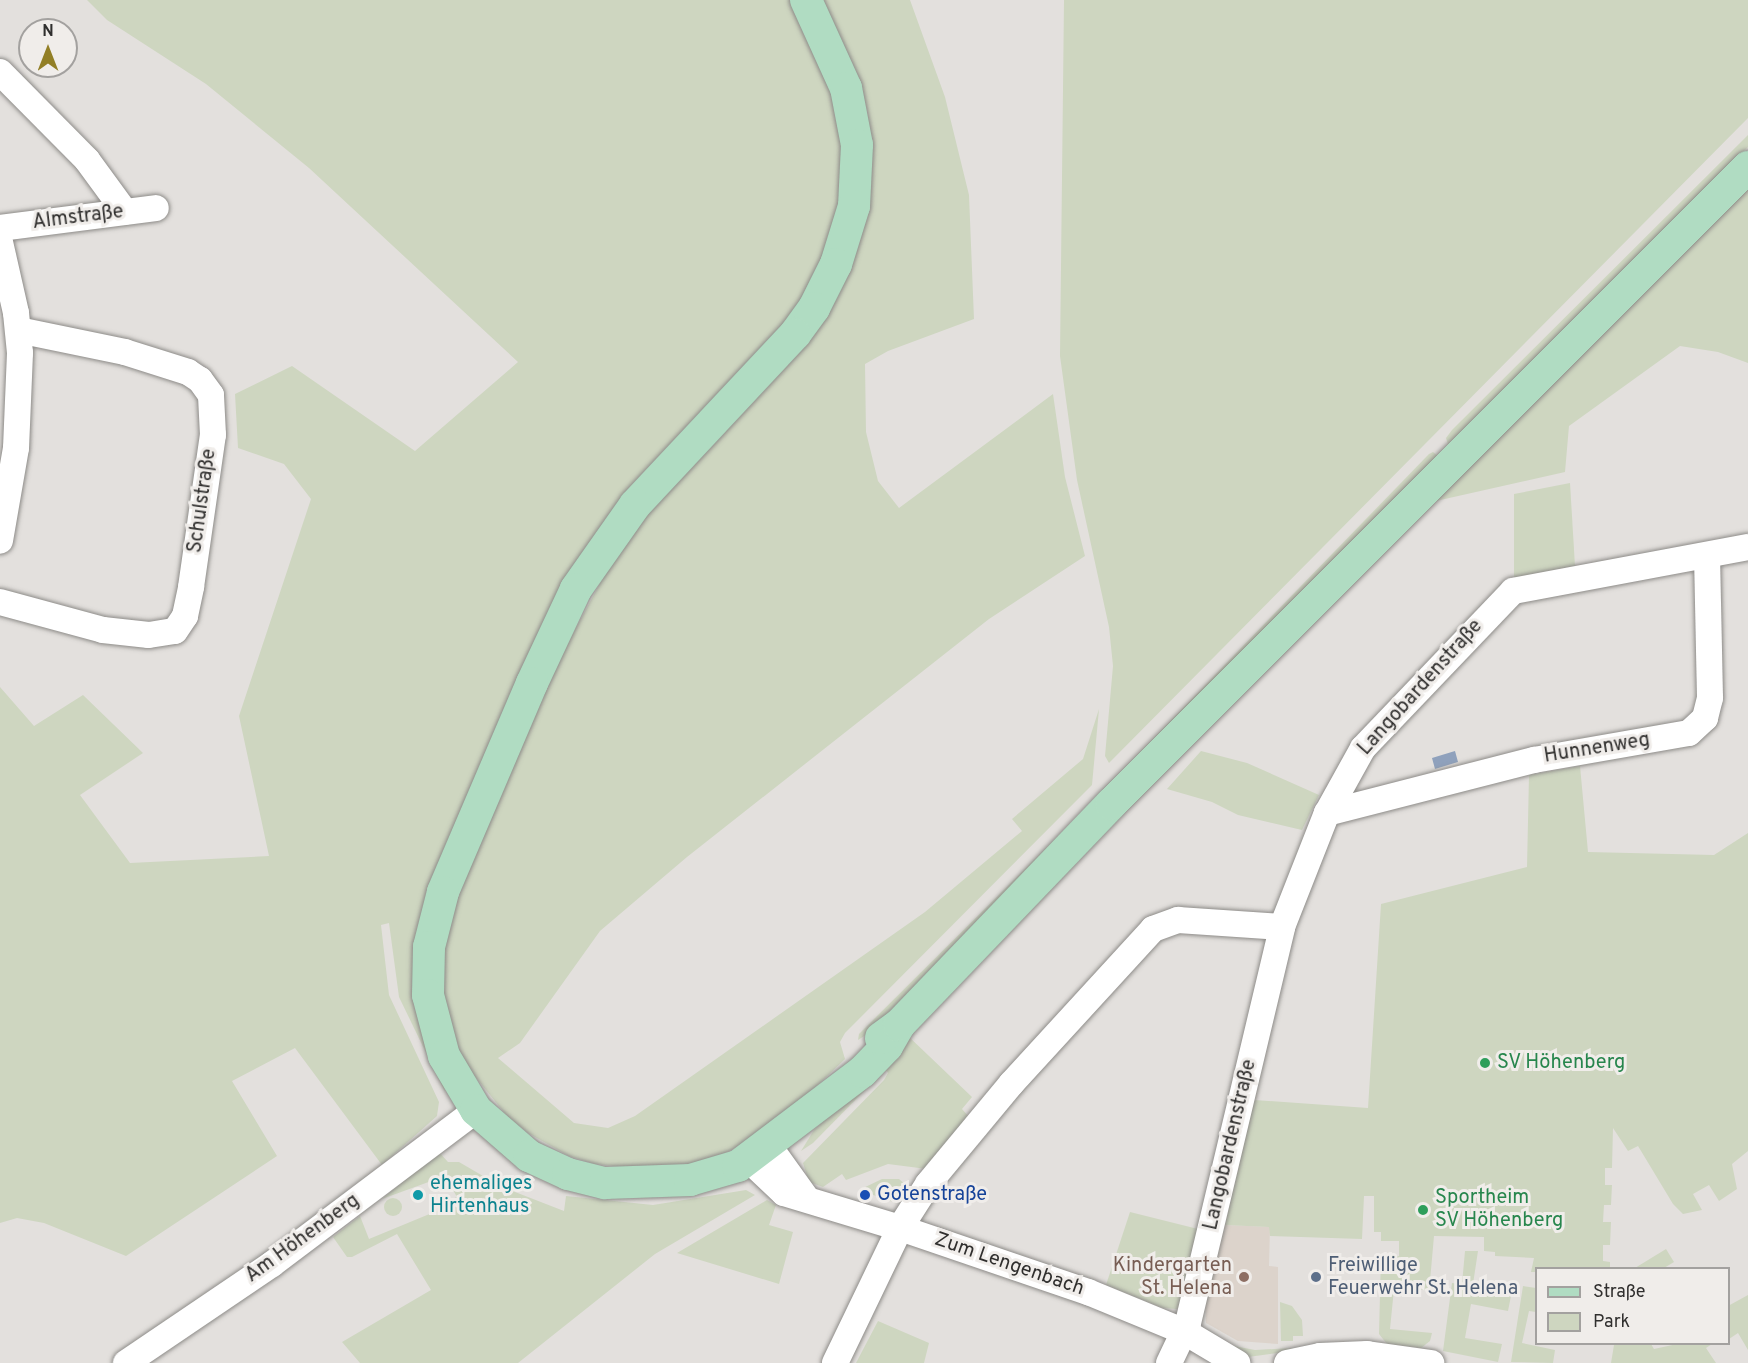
<!DOCTYPE html>
<html>
<head>
<meta charset="utf-8">
<style>
  body { margin:0 }
  #map { position:relative; width:1748px; height:1363px; overflow:hidden; background:#e3e0dd; font-family:Overpass,sans-serif }
  div>[style] { position:absolute }
  .built>* { inset:0; background:#dcd3cb }
  .green>* { inset:0; background:#ced6c0 }
  .round { border-radius:50% }
  .water>* { inset:0; background:#8fa1bc }
  .roads { filter:drop-shadow(0 0 2px #8d8b88) drop-shadow(0 0 2px #8d8b88) }
  .minor>* { height:26px; margin:-13px; padding:0 13px; transform-origin:13px; border-radius:13px; background:#fff }
  .major>* { height:32px; margin:-16px; padding:0 16px; transform-origin:16px; border-radius:16px; background:#b0dcc2 }
  .dots>* { width:16px; height:16px; translate:-50% -50%; box-sizing:border-box; border:3px solid #f0edea; border-radius:50% }
  span { translate:-50% -50%; white-space:nowrap; text-align:center; line-height:1.15; -webkit-text-stroke:6px #f0edea; paint-order:stroke }
  .street-label { font-size:20px; color:#302f2e }
  .leisure-label { font-size:20px; color:#27864d }
  .left { translate:0 -50%; text-align:left }
  .culture-label { font-size:20px; color:#0d838f }
  .transit-label { font-size:20px; color:#164399 }
  .education-label { font-size:20px; color:#785e54 }
  .right { translate:-100% -50%; text-align:right }
  .service-label { font-size:20px; color:#4e5e75 }
  .legend { position:absolute; left:1535px; top:1267px; width:195px; height:78px; box-sizing:border-box; background:#f0edea; border:2px solid #a3a19f; margin:0; padding:8px 10px; list-style:none; font-size:18px; color:#302f2e }
  .legend li { display:flex; align-items:center; gap:12px; height:30px }
  .legend b { width:30px; border:2px solid #a3a19f }
  .north { position:absolute; left:18px; top:18px; width:60px; height:60px; box-sizing:border-box; background:#f0edea; border:2px solid #a3a19f; border-radius:50%; rotate:0deg; font-size:16px; font-weight:700; line-height:24px; text-align:center; color:#302f2e }
  .north::after { content:''; display:block; margin:auto; width:21px; height:27px; background:#927f26; clip-path:polygon(50% 0,100% 100%,50% 72%,0 100%) }
</style>
</head>
<body>
<div id="map">
  <div class="built">
    <i style="clip-path:polygon(1225px 1225px,1270px 1227px,1269px 1266px,1278px 1267px,1278px 1344px,1238px 1341px,1206px 1323px,1205px 1299px)"></i>
  </div>
  <div class="green">
    <i style="clip-path:polygon(87px 0,794px 0,843px 122px,844px 190px,822px 261px,793px 315px,617px 506px,585px 548px,564px 587px,424px 912px,445px 1092px,399px 997px,389px 923px,381px 925px,389px 995px,439px 1102px,437px 1116px,382px 1165px,295px 1048px,232px 1081px,277px 1156px,126px 1256px,44px 1223px,17px 1218px,0 1223px,0 687px,34px 726px,83px 695px,143px 753px,80px 795px,130px 863px,269px 856px,239px 716px,311px 499px,284px 464px,238px 448px,235px 394px,292px 366px,415px 451px,518px 362px,309px 168px,206px 84px,107px 20px)"></i>
    <i style="clip-path:polygon(822px 0,910px 0,945px 97px,969px 195px,974px 319px,888px 351px,865px 364px,866px 432px,878px 481px,899px 508px,1053px 394px,1065px 477px,1085px 556px,989px 619px,687px 857px,600px 931px,520px 1043px,498px 1058px,574px 1123px,608px 1128px,635px 1116px,925px 912px,1022px 831px,1012px 819px,1083px 759px,1099px 709px,1092px 785px,845px 1033px,840px 1042px,845px 1059px,799px 1103px,741px 1145px,717px 1157px,692px 1164px,632px 1168px,595px 1164px,569px 1156px,528px 1133px,507px 1116px,469px 1069px,458px 1051px,444px 1001px,442px 937px,492px 805px,568px 643px,620px 546px,642px 516px,787px 363px,871px 154px,867px 109px,852px 63px)"></i>
    <i style="clip-path:polygon(1064px 0,1748px 0,1748px 118px,1109px 763px,1105px 756px,1113px 666px,1109px 627px,1077px 480px,1060px 356px)"></i>
    <i style="clip-path:polygon(1748px 135px,1748px 147px,1448px 444px,1446px 438px,1452px 430px)"></i>
    <i style="clip-path:polygon(1748px 188px,1748px 363px,1718px 352px,1680px 346px,1569px 426px,1565px 472px,1427px 503px)"></i>
    <i style="clip-path:polygon(1433px 452px,1438px 456px,1115px 778px,1429px 454px)"></i>
    <i style="clip-path:polygon(1570px 483px,1575px 566px,1514px 578px,1514px 494px)"></i>
    <i style="clip-path:polygon(1201px 751px,1247px 763px,1319px 795px,1302px 830px,1238px 815px,1212px 802px,1167px 789px)"></i>
    <i style="clip-path:polygon(1580px 766px,1588px 852px,1714px 855px,1748px 833px,1748px 1151px,1732px 1164px,1737px 1189px,1719px 1201px,1709px 1185px,1693px 1194px,1702px 1210px,1683px 1214px,1673px 1204px,1638px 1146px,1628px 1151px,1613px 1128px,1612px 1168px,1605px 1168px,1605px 1185px,1612px 1185px,1611px 1205px,1604px 1205px,1603px 1222px,1611px 1222px,1610px 1245px,1603px 1245px,1603px 1261px,1610px 1262px,1610px 1268px,1536px 1268px,1536px 1272px,1531px 1272px,1534px 1258px,1495px 1256px,1495px 1252px,1484px 1251px,1484px 1237px,1434px 1236px,1430px 1281px,1438px 1282px,1437px 1290px,1394px 1289px,1390px 1329px,1432px 1333px,1430px 1341px,1421px 1348px,1387px 1344px,1379px 1334px,1381px 1255px,1399px 1256px,1399px 1241px,1381px 1241px,1381px 1232px,1374px 1232px,1374px 1196px,1364px 1196px,1362px 1239px,1270px 1236px,1269px 1227px,1225px 1225px,1254px 1100px,1368px 1108px,1381px 904px,1527px 867px,1529px 775px)"></i>
    <i style="clip-path:polygon(1089px 805px,875px 1029px,858px 1040px,859px 1034px)"></i>
    <i style="clip-path:polygon(907px 1035px,972px 1097px,962px 1109px,970px 1118px,927px 1169px,888px 1164px,846px 1180px,842px 1174px,823px 1187px,809px 1182px,803px 1163px,884px 1080px,888px 1073px,884px 1067px)"></i>
    <i style="clip-path:polygon(873px 1082px,813px 1143px,801px 1151px,814px 1130px,855px 1091px)"></i>
    <i style="clip-path:polygon(439px 1152px,448px 1162px,459px 1162px,502px 1187px,564px 1211px,566px 1196px,653px 1205px,746px 1190px,755px 1195px,655px 1254px,518px 1363px,360px 1363px,342px 1342px,431px 1290px,397px 1234px,352px 1257px,347px 1257px,333px 1237px,360px 1216px,369px 1239px,444px 1208px,442px 1203px,457px 1197px,445px 1176px,382px 1199px)"></i>
    <i style="clip-path:polygon(882px 1179px,899px 1179px,911px 1189px,906px 1198px,896px 1203px,859px 1190px)"></i>
    <i class="round" style="left:384px;top:1198px;width:18px;height:18px"></i>
    <i style="clip-path:polygon(767px 1200px,776px 1205px,769px 1225px,793px 1232px,779px 1284px,677px 1253px)"></i>
    <i style="clip-path:polygon(1130px 1212px,1202px 1230px,1184px 1301px,1177px 1309px,1163px 1308px,1106px 1285px)"></i>
    <i style="clip-path:polygon(1666px 1249px,1674px 1262px,1664px 1268px,1635px 1268px)"></i>
    <i style="clip-path:polygon(1465px 1251px,1478px 1251px,1473px 1284px,1512px 1291px,1508px 1311px,1471px 1304px,1465px 1338px,1502px 1344px,1498px 1362px,1443px 1351px,1452px 1283px,1462px 1284px)"></i>
    <i style="clip-path:polygon(1523px 1286px,1536px 1288px,1536px 1312px,1529px 1311px,1522px 1343px,1555px 1350px,1553px 1363px,1511px 1362px)"></i>
    <i style="clip-path:polygon(1748px 1295px,1748px 1350px,1738px 1333px,1729px 1339px,1728px 1306px)"></i>
    <i style="clip-path:polygon(1280px 1302px,1292px 1306px,1302px 1320px,1303px 1336px,1293px 1336px,1293px 1341px,1281px 1341px)"></i>
    <i style="clip-path:polygon(878px 1321px,929px 1343px,924px 1363px,856px 1363px)"></i>
    <i style="clip-path:polygon(1625px 1344px,1651px 1344px,1654px 1349px,1677px 1344px,1712px 1344px,1706px 1348px,1716px 1363px,1611px 1363px,1614px 1345px)"></i>
    <i style="clip-path:polygon(1229px 1345px,1255px 1350px,1293px 1348px,1293px 1351px,1248px 1357px)"></i>
  </div>
  <div class="water">
    <i style="clip-path:polygon(1455px 751px,1458px 762px,1435px 769px,1432px 758px)"></i>
  </div>
  <div class="roads">
    <div class="minor">
      <i style="left:0;top:72px;width:124px;rotate:45.3deg"></i>
      <i style="left:87px;top:160px;width:64px;rotate:53.8deg"></i>
      <i style="left:0;top:228px;width:157px;rotate:-7.3deg"></i>
      <i style="left:0;top:242px;width:73px;rotate:77.3deg"></i>
      <i style="left:16px;top:313px;width:40px;rotate:84.3deg"></i>
      <i style="left:20px;top:353px;width:95px;rotate:92.4deg"></i>
      <i style="left:16px;top:448px;width:94px;rotate:99.8deg"></i>
      <i style="left:0;top:602px;width:107px;rotate:15.2deg"></i>
      <i style="left:103px;top:630px;width:46px;rotate:6.2deg"></i>
      <i style="left:149px;top:635px;width:26px;rotate:-9deg"></i>
      <i style="left:175px;top:631px;width:18px;rotate:-56deg"></i>
      <i style="left:185px;top:616px;width:30px;rotate:-78deg"></i>
      <i style="left:191px;top:587px;width:154px;rotate:-81.8deg"></i>
      <i style="left:213px;top:435px;width:40px;rotate:-92.9deg"></i>
      <i style="left:211px;top:395px;width:19px;rotate:-126deg"></i>
      <i style="left:200px;top:380px;width:14px;rotate:-146deg"></i>
      <i style="left:188px;top:372px;width:66px;rotate:-162.4deg"></i>
      <i style="left:125px;top:352px;width:109px;rotate:-168.4deg"></i>
      <i style="left:1327px;top:813px;width:214px;rotate:-14.4deg"></i>
      <i style="left:1534px;top:760px;width:157px;rotate:-9.9deg"></i>
      <i style="left:1689px;top:733px;width:22px;rotate:-43deg"></i>
      <i style="left:1705px;top:718px;width:21px;rotate:-76deg"></i>
      <i style="left:1710px;top:698px;width:142px;rotate:-91.2deg"></i>
      <i style="left:769px;top:1146px;width:65px;rotate:54.4deg"></i>
      <i style="left:749px;top:1160px;width:48px;rotate:43.3deg"></i>
      <i style="left:784px;top:1193px;width:121px;rotate:16.8deg"></i>
      <i style="left:900px;top:1228px;width:199px;rotate:18.8deg"></i>
      <i style="left:1088px;top:1292px;width:105px;rotate:22.4deg"></i>
      <i style="left:1185px;top:1332px;width:61px;rotate:30.8deg"></i>
      <i style="left:126px;top:1363px;width:176px;rotate:-34.1deg"></i>
      <i style="left:272px;top:1264px;width:256px;rotate:-37deg"></i>
      <i style="left:835px;top:1363px;width:150px;rotate:-64.3deg"></i>
      <i style="left:900px;top:1228px;width:52px;rotate:-57.5deg"></i>
      <i style="left:928px;top:1184px;width:130px;rotate:-50.3deg"></i>
      <i style="left:1011px;top:1084px;width:210px;rotate:-47.5deg"></i>
      <i style="left:1153px;top:929px;width:27px;rotate:-20deg"></i>
      <i style="left:1178px;top:920px;width:104px;rotate:3.9deg"></i>
      <i style="left:1169px;top:1363px;width:44px;rotate:-64.6deg"></i>
      <i style="left:1188px;top:1323px;width:407px;rotate:-76.6deg"></i>
      <i style="left:1282px;top:927px;width:123px;rotate:-68.5deg"></i>
      <i style="left:1327px;top:813px;width:74px;rotate:-61deg"></i>
      <i style="left:1363px;top:748px;width:217px;rotate:-46.3deg"></i>
      <i style="left:1513px;top:591px;width:239px;rotate:-10.6deg"></i>
      <i style="left:1287px;top:1363px;width:34px;rotate:-12deg"></i>
      <i style="left:1320px;top:1356px;width:47px;rotate:-2.4deg"></i>
      <i style="left:1367px;top:1354px;width:65px;rotate:8deg"></i>
    </div>
    <div class="major">
      <i style="left:806px;top:0;width:97px;rotate:65.6deg"></i>
      <i style="left:846px;top:88px;width:58px;rotate:79.1deg"></i>
      <i style="left:857px;top:145px;width:61px;rotate:92.8deg"></i>
      <i style="left:854px;top:206px;width:61px;rotate:107.2deg"></i>
      <i style="left:836px;top:264px;width:49px;rotate:116.6deg"></i>
      <i style="left:814px;top:308px;width:32px;rotate:126deg"></i>
      <i style="left:795px;top:334px;width:234px;rotate:133.1deg"></i>
      <i style="left:635px;top:505px;width:103px;rotate:125.1deg"></i>
      <i style="left:576px;top:589px;width:104px;rotate:115.1deg"></i>
      <i style="left:532px;top:683px;width:227px;rotate:113.1deg"></i>
      <i style="left:443px;top:892px;width:57px;rotate:104.3deg"></i>
      <i style="left:429px;top:947px;width:48px;rotate:91.2deg"></i>
      <i style="left:428px;top:995px;width:63px;rotate:75.3deg"></i>
      <i style="left:444px;top:1056px;width:63px;rotate:59.3deg"></i>
      <i style="left:476px;top:1110px;width:70px;rotate:41deg"></i>
      <i style="left:529px;top:1156px;width:43px;rotate:24.8deg"></i>
      <i style="left:568px;top:1174px;width:38px;rotate:14deg"></i>
      <i style="left:605px;top:1183px;width:85px;rotate:-2deg"></i>
      <i style="left:690px;top:1180px;width:50px;rotate:-16.3deg"></i>
      <i style="left:738px;top:1166px;width:156px;rotate:-37.2deg"></i>
      <i style="left:862px;top:1072px;width:36px;rotate:-46deg"></i>
      <i style="left:887px;top:1046px;width:24px;rotate:-60deg"></i>
      <i style="left:881px;top:1038px;width:22px;rotate:-36deg"></i>
      <i style="left:899px;top:1025px;width:306px;rotate:-46.2deg"></i>
      <i style="left:1111px;top:804px;width:901px;rotate:-45deg"></i>
    </div>
  </div>
  <div class="dots">
    <i style="left:1485px;top:1063px;background:#2e9e5b"></i>
    <i style="left:418px;top:1195px;background:#0f9aa8"></i>
    <i style="left:865px;top:1195px;background:#1a4fb4"></i>
    <i style="left:1423px;top:1210px;background:#2e9e5b"></i>
    <i style="left:1244px;top:1277px;background:#8d6e63"></i>
    <i style="left:1316px;top:1277px;background:#5c6f8a"></i>
  </div>
  <div class="street-label">
    <span style="left:78px;top:218px;rotate:-7deg">Almstraße</span>
    <span style="left:203px;top:501px;rotate:-82deg">Schulstraße</span>
    <span style="left:1421px;top:688px;rotate:-48deg">Langobardenstraße</span>
    <span style="left:1597px;top:749px;rotate:-9deg">Hunnenweg</span>
    <span style="left:1231px;top:1145px;rotate:-77deg">Langobardenstraße</span>
    <span style="left:303px;top:1239px;rotate:-36deg">Am Höhenberg</span>
    <span style="left:1009px;top:1265px;rotate:19deg">Zum Lengenbach</span>
  </div>
  <div class="leisure-label">
    <span class="left" style="left:1497px;top:1063px">SV Höhenberg</span>
    <span class="left" style="left:1435px;top:1210px">Sportheim<br>SV Höhenberg</span>
  </div>
  <div class="culture-label">
    <span class="left" style="left:430px;top:1196px">ehemaliges<br>Hirtenhaus</span>
  </div>
  <div class="transit-label">
    <span class="left" style="left:877px;top:1195px">Gotenstraße</span>
  </div>
  <div class="education-label">
    <span class="right" style="left:1232px;top:1278px">Kindergarten<br>St. Helena</span>
  </div>
  <div class="service-label">
    <span class="left" style="left:1328px;top:1278px">Freiwillige<br>Feuerwehr St. Helena</span>
  </div>
  <ul class="legend">
  <li><b style="height:8px;background:#b0dcc2"></b>Straße</li>
  <li><b style="height:16px;background:#ced6c0"></b>Park</li>
  </ul>
  <div class="north">N</div>
</div>
</body>
</html>
